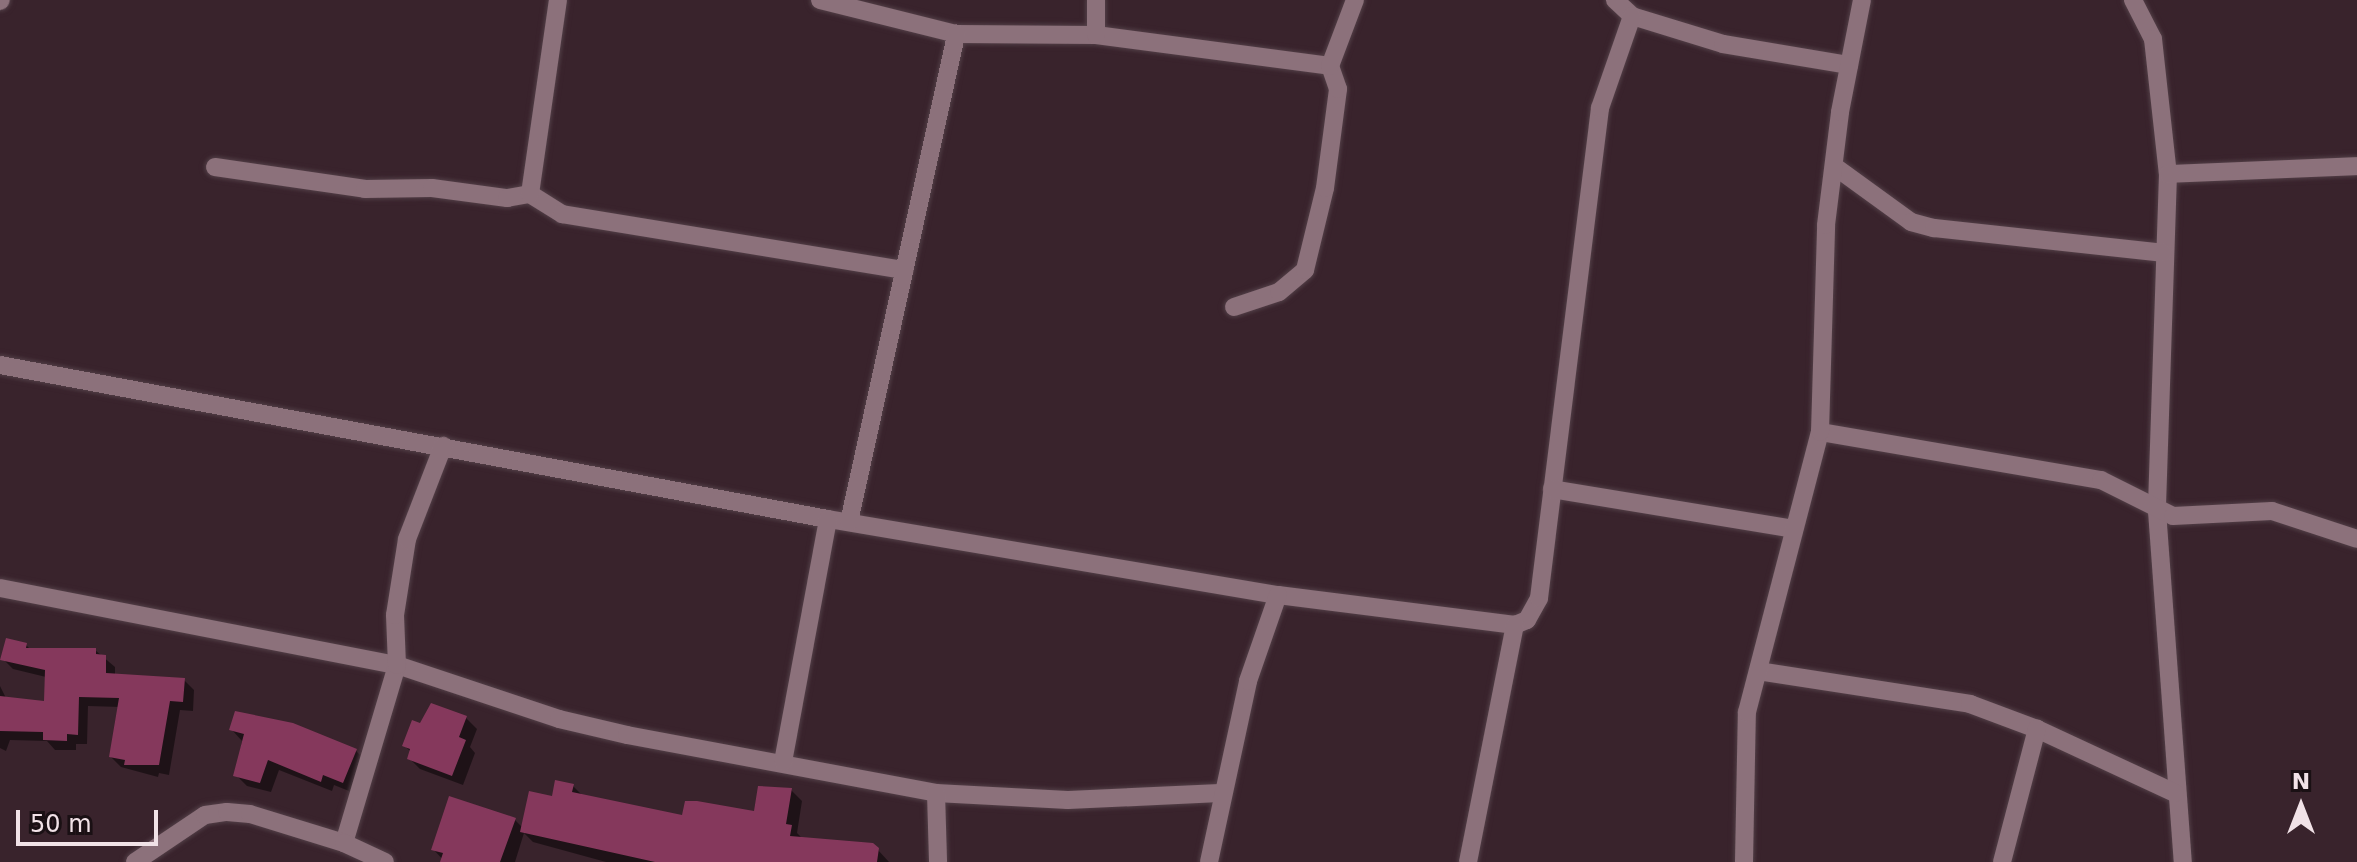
<!DOCTYPE html>
<html>
<head>
<meta charset="utf-8">
<style>
  body { margin:0 }
  #map { position:relative; width:2357px; height:862px; overflow:hidden; background:#39232c; font-family:"DejaVu Sans",sans-serif }
  div>[style] { position:absolute }
  .shadow>* { inset:0; background:#0007 }
  .building>* { inset:0; background:#85385c }
  .roads { filter:drop-shadow(0 0 2px #523f47) drop-shadow(0 0 2px #523f47) }
  .minor>* { height:18px; margin:-9px; padding:0 9px; transform-origin:9px; border-radius:9px; background:#8c717b }
  span { translate:-50% -50%; white-space:nowrap; text-align:center; line-height:1.15; -webkit-text-stroke:6px #1a1014; paint-order:stroke }
  .north { position:absolute; left:2261px; top:766px; width:80px; height:80px; -webkit-text-stroke:6px #1a1014; paint-order:stroke; rotate:0deg; font-size:22px; font-weight:700; line-height:32px; text-align:center; color:#f1e2e7 }
  .north::after { content:''; display:block; margin:auto; width:28px; height:36px; background:#f1e2e7; clip-path:polygon(50% 0,100% 100%,50% 72%,0 100%) }
  .scale { position:absolute; left:16px; top:810px; width:142px; height:36px; box-sizing:border-box; border:4px solid #f1e2e7; border-top:0; padding-left:10px; font-size:24px; line-height:28px; white-space:nowrap; color:#f1e2e7; -webkit-text-stroke:6px #1a1014; paint-order:stroke }
</style>
</head>
<body>
<div id="map">
  <div class="shadow">
    <i style="clip-path:polygon(26px 645px,31px 650px,95px 650px,115px 667px,115px 675px,184px 680px,194px 690px,193px 711px,180px 710px,169px 775px,159px 773px,158px 777px,121px 767px,111px 757px,120px 707px,88px 706px,87px 744px,76px 744px,76px 750px,55px 750px,47px 741px,10px 740px,6px 751px,0 748px,0 686px,6px 698px,46px 704px,46px 677px,13px 669px,3px 659px)"></i>
    <i style="clip-path:polygon(466px 718px,477px 729px,470px 747px,475px 753px,463px 785px,420px 769px,409px 758px,411px 752px,404px 745px,421px 726px)"></i>
    <i style="clip-path:polygon(232px 730px,356px 751px,367px 762px,354px 793px,334px 785px,332px 791px,279px 770px,271px 792px,247px 786px,236px 775px,242px 741px)"></i>
    <i style="clip-path:polygon(573px 786px,583px 796px,684px 817px,755px 814px,791px 790px,802px 801px,797px 833px,803px 839px,878px 850px,889px 862px,606px 862px,533px 842px,524px 833px,515px 862px,445px 862px,433px 849px,514px 819px,523px 828px)"></i>
  </div>
  <div class="building">
    <i style="clip-path:polygon(6px 638px,27px 643px,26px 648px,96px 648px,96px 654px,106px 655px,106px 673px,185px 678px,183px 702px,170px 701px,159px 765px,124px 765px,125px 760px,109px 757px,119px 698px,79px 697px,78px 735px,67px 734px,67px 741px,43px 740px,43px 732px,0 731px,0 696px,44px 701px,45px 670px,0 660px)"></i>
    <i style="clip-path:polygon(431px 703px,467px 716px,459px 737px,466px 740px,452px 776px,407px 759px,410px 749px,402px 746px,412px 720px,420px 723px)"></i>
    <i style="clip-path:polygon(235px 711px,293px 723px,357px 749px,343px 783px,323px 775px,321px 782px,268px 760px,260px 783px,233px 776px,244px 734px,229px 730px)"></i>
    <i style="clip-path:polygon(555px 780px,574px 784px,572px 792px,682px 815px,685px 801px,697px 801px,754px 811px,758px 786px,792px 788px,786px 824px,792px 825px,790px 836px,873px 843px,879px 848px,877px 862px,655px 862px,520px 832px,529px 791px,552px 796px)"></i>
    <i style="clip-path:polygon(449px 796px,516px 818px,500px 862px,440px 862px,443px 853px,431px 850px)"></i>
  </div>
  <div class="roads">
    <div class="minor">
      <i style="left:820px;top:0;width:140px;rotate:14deg"></i>
      <i style="left:956px;top:34px;width:140px;rotate:0.4deg"></i>
      <i style="left:1096px;top:35px;width:236px;rotate:7.5deg"></i>
      <i style="left:1096px;top:0;width:35px;rotate:90deg"></i>
      <i style="left:1615px;top:0;width:23px;rotate:43deg"></i>
      <i style="left:1632px;top:16px;width:95px;rotate:17.1deg"></i>
      <i style="left:1723px;top:44px;width:128px;rotate:9.5deg"></i>
      <i style="left:2133px;top:0;width:44px;rotate:62.9deg"></i>
      <i style="left:2153px;top:39px;width:136px;rotate:83.7deg"></i>
      <i style="left:2168px;top:174px;width:337px;rotate:91.9deg"></i>
      <i style="left:2157px;top:511px;width:352px;rotate:85.8deg"></i>
      <i style="left:0;top:1px;width:1px;rotate:-45deg"></i>
      <i style="left:1834px;top:166px;width:95px;rotate:36deg"></i>
      <i style="left:1911px;top:222px;width:24px;rotate:15deg"></i>
      <i style="left:1934px;top:228px;width:230px;rotate:6.2deg"></i>
      <i style="left:215px;top:167px;width:152px;rotate:8.3deg"></i>
      <i style="left:365px;top:189px;width:67px;rotate:-0.9deg"></i>
      <i style="left:432px;top:188px;width:76px;rotate:7.6deg"></i>
      <i style="left:507px;top:198px;width:23px;rotate:-10deg"></i>
      <i style="left:530px;top:194px;width:38px;rotate:32deg"></i>
      <i style="left:562px;top:214px;width:347px;rotate:9.3deg"></i>
      <i style="left:2168px;top:174px;width:189px;rotate:-2.4deg"></i>
      <i style="left:530px;top:194px;width:196px;rotate:-81.8deg"></i>
      <i style="left:1234px;top:307px;width:47px;rotate:-18.4deg"></i>
      <i style="left:1279px;top:292px;width:34px;rotate:-40deg"></i>
      <i style="left:1305px;top:270px;width:84px;rotate:-76.3deg"></i>
      <i style="left:1325px;top:188px;width:100px;rotate:-82.5deg"></i>
      <i style="left:1338px;top:89px;width:24px;rotate:-109deg"></i>
      <i style="left:1330px;top:66px;width:71px;rotate:-69.3deg"></i>
      <i style="left:0;top:365px;width:842px;rotate:10.54deg"></i>
      <i style="left:828px;top:519px;width:456px;rotate:9.6deg"></i>
      <i style="left:1278px;top:595px;width:239px;rotate:7.2deg"></i>
      <i style="left:1515px;top:625px;width:13px;rotate:-23deg"></i>
      <i style="left:1527px;top:620px;width:25px;rotate:-61deg"></i>
      <i style="left:1539px;top:598px;width:494px;rotate:-82.9deg"></i>
      <i style="left:1600px;top:108px;width:97px;rotate:-70.8deg"></i>
      <i style="left:1820px;top:432px;width:285px;rotate:9.7deg"></i>
      <i style="left:2101px;top:480px;width:80px;rotate:26.6deg"></i>
      <i style="left:2173px;top:516px;width:99px;rotate:-2.9deg"></i>
      <i style="left:2272px;top:511px;width:89px;rotate:18.2deg"></i>
      <i style="left:1552px;top:489px;width:245px;rotate:9.4deg"></i>
      <i style="left:849px;top:522px;width:500px;rotate:-77.6deg"></i>
      <i style="left:0;top:588px;width:404px;rotate:11deg"></i>
      <i style="left:397px;top:665px;width:171px;rotate:18.4deg"></i>
      <i style="left:559px;top:719px;width:70px;rotate:13.2deg"></i>
      <i style="left:627px;top:735px;width:314px;rotate:10.6deg"></i>
      <i style="left:936px;top:793px;width:132px;rotate:3deg"></i>
      <i style="left:1068px;top:800px;width:152px;rotate:-2.6deg"></i>
      <i style="left:1758px;top:671px;width:215px;rotate:8.8deg"></i>
      <i style="left:1970px;top:704px;width:72px;rotate:20.5deg"></i>
      <i style="left:2037px;top:729px;width:152px;rotate:24.9deg"></i>
      <i style="left:783px;top:762px;width:247px;rotate:-79.5deg"></i>
      <i style="left:936px;top:793px;width:69px;rotate:88.3deg"></i>
      <i style="left:344px;top:843px;width:186px;rotate:-73.4deg"></i>
      <i style="left:397px;top:665px;width:50px;rotate:-92.3deg"></i>
      <i style="left:395px;top:615px;width:77px;rotate:-81deg"></i>
      <i style="left:407px;top:539px;width:100px;rotate:-68.8deg"></i>
      <i style="left:135px;top:862px;width:84px;rotate:-33.9deg"></i>
      <i style="left:205px;top:815px;width:22px;rotate:-8deg"></i>
      <i style="left:227px;top:812px;width:23px;rotate:5deg"></i>
      <i style="left:250px;top:814px;width:98px;rotate:17.1deg"></i>
      <i style="left:344px;top:843px;width:45px;rotate:24.9deg"></i>
      <i style="left:1209px;top:862px;width:185px;rotate:-77.8deg"></i>
      <i style="left:1248px;top:681px;width:91px;rotate:-70.8deg"></i>
      <i style="left:1468px;top:862px;width:242px;rotate:-78.8deg"></i>
      <i style="left:1744px;top:862px;width:150px;rotate:-88.9deg"></i>
      <i style="left:1747px;top:712px;width:289px;rotate:-75.4deg"></i>
      <i style="left:1820px;top:432px;width:207px;rotate:-88.3deg"></i>
      <i style="left:1826px;top:225px;width:114px;rotate:-82.9deg"></i>
      <i style="left:1840px;top:112px;width:114px;rotate:-78.9deg"></i>
      <i style="left:2002px;top:862px;width:138px;rotate:-75.3deg"></i>
    </div>
  </div>
  <div class="north">N</div>
  <div class="scale">50 m</div>
</div>
</body>
</html>
